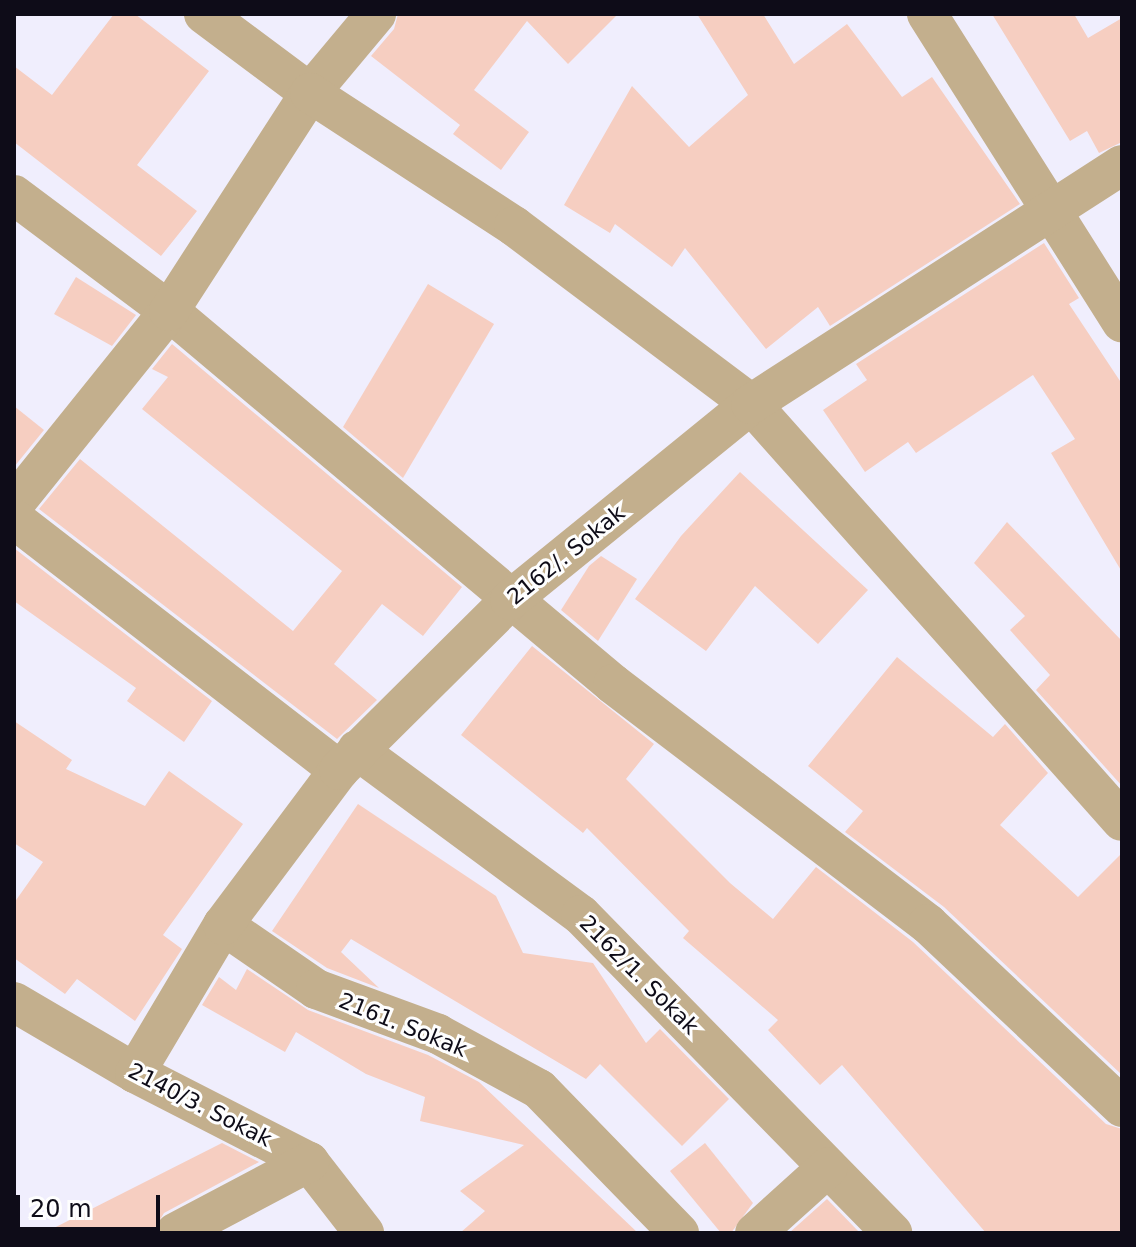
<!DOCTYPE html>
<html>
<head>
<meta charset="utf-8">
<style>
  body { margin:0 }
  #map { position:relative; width:1136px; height:1247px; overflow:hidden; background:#f0eefd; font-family:"DejaVu Sans",sans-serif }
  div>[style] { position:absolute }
  .building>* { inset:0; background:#f6cec1 }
  .street>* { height:40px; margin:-20px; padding:0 20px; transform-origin:20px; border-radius:20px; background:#c3af8d }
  span { translate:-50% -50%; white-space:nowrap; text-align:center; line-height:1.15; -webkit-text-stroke:6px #fefefe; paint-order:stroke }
  .street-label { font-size:22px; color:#0e0c18 }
  .frame { position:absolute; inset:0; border:16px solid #0e0c18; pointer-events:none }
  .scale { position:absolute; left:16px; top:1195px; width:144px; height:36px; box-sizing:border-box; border:4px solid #0e0c18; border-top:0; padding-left:10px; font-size:24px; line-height:28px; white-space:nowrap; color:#0e0c18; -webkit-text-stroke:6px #fefefe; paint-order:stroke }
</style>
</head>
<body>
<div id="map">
  <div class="building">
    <i style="clip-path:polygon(114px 14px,135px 14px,209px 71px,137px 165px,197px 211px,161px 256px,14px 142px,14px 66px,52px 95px)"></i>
    <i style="clip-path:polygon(398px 14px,618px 14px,568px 64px,527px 21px,474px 90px,529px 132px,501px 170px,453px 134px,460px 125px,371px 56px,394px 29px)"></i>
    <i style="clip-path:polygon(697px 14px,763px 14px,794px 64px,847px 24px,902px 97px,932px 77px,1020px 204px,830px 326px,818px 307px,766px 349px,685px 248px,672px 267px,615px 224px,610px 233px,564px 205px,632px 86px,689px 147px,748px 95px)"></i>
    <i style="clip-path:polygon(992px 14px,1074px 14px,1088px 38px,1122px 18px,1122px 142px,1099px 153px,1087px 131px,1070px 141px)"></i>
    <i style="clip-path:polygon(1044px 243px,1079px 298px,1069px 304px,1122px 384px,1122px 572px,1051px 453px,1075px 439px,1033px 375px,916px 453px,908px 442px,865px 472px,823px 410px,867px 380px,856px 364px)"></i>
    <i style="clip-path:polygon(76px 277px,136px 315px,112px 346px,54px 314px)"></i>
    <i style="clip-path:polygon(428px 284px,494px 324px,403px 478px,343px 427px)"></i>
    <i style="clip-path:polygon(172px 344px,462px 587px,423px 636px,382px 604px,334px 664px,377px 700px,337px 739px,39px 509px,80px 459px,293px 631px,342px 571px,142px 409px,168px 377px,152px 369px)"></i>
    <i style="clip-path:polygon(14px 406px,44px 430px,14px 467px)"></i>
    <i style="clip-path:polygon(740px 472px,868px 590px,818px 644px,755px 586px,706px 651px,635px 599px,681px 536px)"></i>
    <i style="clip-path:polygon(1007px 522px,1122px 641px,1122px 786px,1036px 690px,1050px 675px,1010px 630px,1025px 616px,974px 563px)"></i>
    <i style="clip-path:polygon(14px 548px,212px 701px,184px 742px,127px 701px,136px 688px,14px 601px)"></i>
    <i style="clip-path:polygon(601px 556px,637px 579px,598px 641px,561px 610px,589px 566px)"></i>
    <i style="clip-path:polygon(532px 646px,654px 744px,626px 779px,730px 883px,773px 919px,816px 867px,913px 942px,1106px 1124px,1122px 1129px,1122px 1233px,986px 1233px,842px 1065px,820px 1085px,768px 1030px,778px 1020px,683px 938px,689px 931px,587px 828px,583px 833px,461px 735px)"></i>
    <i style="clip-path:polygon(897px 657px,993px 737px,1005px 724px,1048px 773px,1000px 825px,1078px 897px,1122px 853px,1122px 1075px,944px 907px,845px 832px,863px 811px,808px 766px)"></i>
    <i style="clip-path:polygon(14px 721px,72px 760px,66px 769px,145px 806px,169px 771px,243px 824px,163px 935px,182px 949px,135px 1021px,77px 979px,65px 994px,14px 958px,14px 903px,43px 862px,14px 843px)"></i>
    <i style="clip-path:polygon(358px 804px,496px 896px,523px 953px,593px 963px,646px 1043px,660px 1029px,729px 1099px,682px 1146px,600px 1064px,586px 1079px,351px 939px,341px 952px,379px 988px,327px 968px,272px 931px)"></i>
    <i style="clip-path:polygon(247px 969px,308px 1010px,428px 1055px,479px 1082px,638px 1233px,460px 1233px,485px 1211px,460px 1191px,524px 1145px,420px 1121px,425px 1097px,366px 1074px,296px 1032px,285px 1052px,202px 1005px,219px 977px,236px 990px)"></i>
    <i style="clip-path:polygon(222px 1143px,259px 1162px,164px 1213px,152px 1233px,44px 1233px)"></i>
    <i style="clip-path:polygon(705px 1143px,753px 1203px,731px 1233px,721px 1233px,670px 1171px)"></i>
    <i style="clip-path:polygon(827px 1199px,860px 1233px,789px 1233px)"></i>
  </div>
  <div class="street">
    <i style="left:204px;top:14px;width:132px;rotate:36.7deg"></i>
    <i style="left:310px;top:93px;width:103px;rotate:-50.1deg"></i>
    <i style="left:927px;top:14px;width:365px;rotate:57.7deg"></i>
    <i style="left:14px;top:195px;width:194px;rotate:36.8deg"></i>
    <i style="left:169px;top:311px;width:580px;rotate:40.03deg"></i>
    <i style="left:613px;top:684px;width:396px;rotate:37.3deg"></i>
    <i style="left:928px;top:924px;width:267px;rotate:43.3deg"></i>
    <i style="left:14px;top:504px;width:248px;rotate:-51.2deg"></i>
    <i style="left:169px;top:311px;width:260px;rotate:-57.1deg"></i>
    <i style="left:310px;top:93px;width:244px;rotate:33.1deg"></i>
    <i style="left:514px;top:226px;width:296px;rotate:36.9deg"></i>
    <i style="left:751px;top:404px;width:558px;rotate:48.34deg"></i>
    <i style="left:14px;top:519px;width:411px;rotate:37.7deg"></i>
    <i style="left:357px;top:750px;width:278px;rotate:36.4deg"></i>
    <i style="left:581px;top:915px;width:445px;rotate:45.6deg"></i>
    <i style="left:223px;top:925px;width:113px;rotate:34.5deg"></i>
    <i style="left:316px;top:989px;width:130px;rotate:20.2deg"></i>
    <i style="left:438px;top:1034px;width:115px;rotate:28.6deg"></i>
    <i style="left:539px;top:1089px;width:201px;rotate:45.8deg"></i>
    <i style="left:14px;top:1002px;width:140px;rotate:30.4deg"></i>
    <i style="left:135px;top:1073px;width:195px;rotate:27.1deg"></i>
    <i style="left:309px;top:1162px;width:90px;rotate:52.2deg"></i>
    <i style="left:135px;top:1073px;width:172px;rotate:-59.3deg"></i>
    <i style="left:223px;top:925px;width:194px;rotate:-53.2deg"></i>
    <i style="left:339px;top:770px;width:241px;rotate:-44.8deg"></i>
    <i style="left:510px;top:600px;width:311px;rotate:-39.1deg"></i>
    <i style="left:751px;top:404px;width:441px;rotate:-32.8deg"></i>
    <i style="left:175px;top:1233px;width:152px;rotate:-27.9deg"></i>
    <i style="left:755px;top:1233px;width:98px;rotate:-42.1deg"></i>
  </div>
  <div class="street-label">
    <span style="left:566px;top:555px;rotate:-39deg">2162/. Sokak</span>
    <span style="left:639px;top:975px;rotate:45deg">2162/1. Sokak</span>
    <span style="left:403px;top:1025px;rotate:22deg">2161. Sokak</span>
    <span style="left:200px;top:1105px;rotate:27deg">2140/3. Sokak</span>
  </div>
  <div class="frame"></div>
  <div class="scale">20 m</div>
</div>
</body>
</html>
